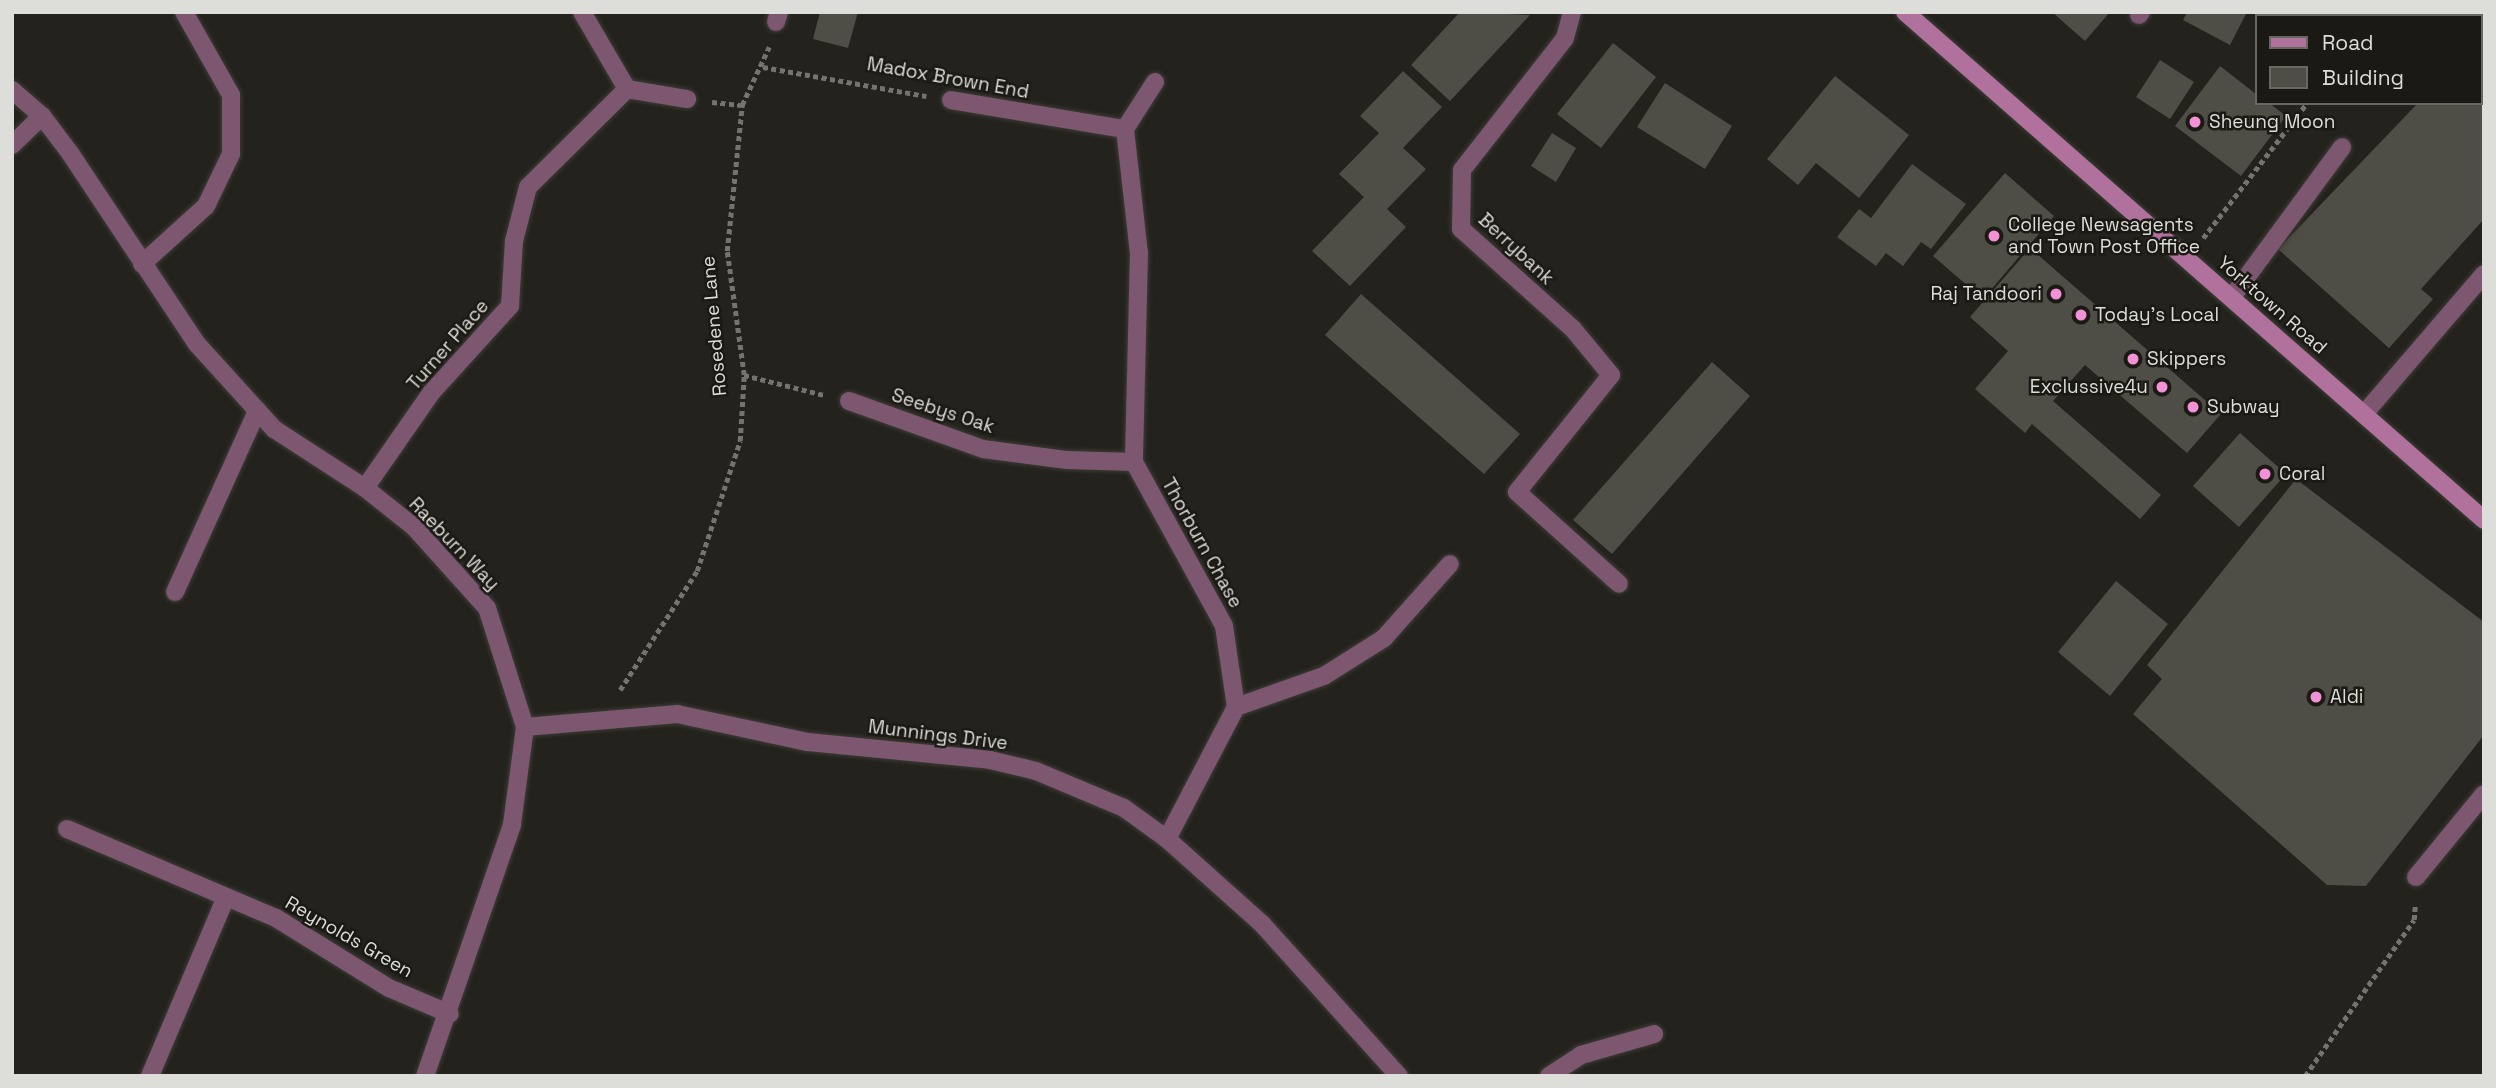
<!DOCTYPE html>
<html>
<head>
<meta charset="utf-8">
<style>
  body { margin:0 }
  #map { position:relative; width:2496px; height:1088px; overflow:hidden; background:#23221c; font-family:"Space Grotesk",sans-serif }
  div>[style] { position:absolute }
  .building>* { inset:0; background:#4e4d46 }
  .path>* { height:4.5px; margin-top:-2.25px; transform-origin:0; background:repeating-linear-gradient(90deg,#74736e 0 5px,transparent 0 8.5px) }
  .roads { filter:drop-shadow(0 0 2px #3d3c36) drop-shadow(0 0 2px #3d3c36) }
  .lane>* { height:18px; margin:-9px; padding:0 9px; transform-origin:9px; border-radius:9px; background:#7d5670 }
  .street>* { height:18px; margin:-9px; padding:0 9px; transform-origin:9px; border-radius:9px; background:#7d5670 }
  .secondary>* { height:18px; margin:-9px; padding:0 9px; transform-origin:9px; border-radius:9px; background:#b0729d }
  .dots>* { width:19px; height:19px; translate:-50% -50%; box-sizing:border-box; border:4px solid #1a1913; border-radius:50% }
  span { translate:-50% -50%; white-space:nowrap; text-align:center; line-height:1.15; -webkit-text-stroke:5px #1a1913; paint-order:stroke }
  .street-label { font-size:19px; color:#ddddd9 }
  .poi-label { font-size:19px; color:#ddddd9 }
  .left { translate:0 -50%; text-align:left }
  .right { translate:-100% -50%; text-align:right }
  .frame { position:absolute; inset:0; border:14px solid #ddddd9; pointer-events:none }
  .legend { position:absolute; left:2255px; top:14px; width:228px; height:91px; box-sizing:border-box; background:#1a1913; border:2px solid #686762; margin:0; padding:9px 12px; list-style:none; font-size:21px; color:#ddddd9 }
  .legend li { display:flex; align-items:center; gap:14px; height:35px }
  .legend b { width:35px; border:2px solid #686762 }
</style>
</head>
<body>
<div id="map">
  <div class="building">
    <i style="clip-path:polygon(820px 12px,858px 12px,848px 48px,813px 39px)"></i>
    <i style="clip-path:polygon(1460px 12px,1530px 15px,1450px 101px,1411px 65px)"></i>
    <i style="clip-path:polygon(2052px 12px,2110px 12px,2085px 41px)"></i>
    <i style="clip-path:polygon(2187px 12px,2247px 12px,2230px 45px,2183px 20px)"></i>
    <i style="clip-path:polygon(2484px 35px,2484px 219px,2421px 289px,2433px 299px,2389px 348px,2278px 249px,2418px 103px,2480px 103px)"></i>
    <i style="clip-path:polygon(1613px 43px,1656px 77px,1601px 148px,1557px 114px)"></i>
    <i style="clip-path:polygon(2160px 60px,2194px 82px,2170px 119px,2136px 97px)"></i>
    <i style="clip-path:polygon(2220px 66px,2256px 94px,2256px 103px,2269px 103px,2286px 116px,2241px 176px,2175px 126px)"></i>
    <i style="clip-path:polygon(1403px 71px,1442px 107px,1403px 148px,1426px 169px,1387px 209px,1406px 227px,1350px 286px,1312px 251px,1364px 197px,1339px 174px,1379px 133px,1360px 116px)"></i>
    <i style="clip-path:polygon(1835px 76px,1909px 135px,1859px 198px,1816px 163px,1798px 185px,1767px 159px)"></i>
    <i style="clip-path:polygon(1665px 83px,1732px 126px,1705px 169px,1637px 127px)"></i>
    <i style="clip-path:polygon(1552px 133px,1576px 148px,1556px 182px,1531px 166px)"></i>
    <i style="clip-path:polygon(1912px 164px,1966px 204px,1931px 249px,1921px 242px,1903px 266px,1886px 253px,1876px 266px,1837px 237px,1859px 209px,1871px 218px)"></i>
    <i style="clip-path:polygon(2005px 173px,2054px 216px,1983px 299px,1933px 256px)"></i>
    <i style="clip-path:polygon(2030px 248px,2221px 414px,2187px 453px,2085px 365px,2053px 401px,2161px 495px,2140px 519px,2032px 424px,2025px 433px,1975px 389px,2008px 351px,1970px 317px)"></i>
    <i style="clip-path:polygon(1361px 294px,1520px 434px,1484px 474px,1325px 335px)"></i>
    <i style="clip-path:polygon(1712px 362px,1750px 396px,1612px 554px,1573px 520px)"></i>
    <i style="clip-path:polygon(2240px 433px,2286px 474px,2239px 527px,2193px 486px)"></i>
    <i style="clip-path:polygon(2296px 479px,2484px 622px,2484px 735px,2366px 886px,2327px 885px,2133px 714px,2162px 679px,2147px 665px)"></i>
    <i style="clip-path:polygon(2116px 581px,2168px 624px,2110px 696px,2058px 652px)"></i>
  </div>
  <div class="path">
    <i style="left:2371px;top:16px;width:4px;rotate:-63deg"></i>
    <i style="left:763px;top:67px;width:166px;rotate:10.1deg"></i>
    <i style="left:712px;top:102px;width:30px;rotate:6deg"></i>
    <i style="left:2203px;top:238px;width:170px;rotate:-52.4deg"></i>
    <i style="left:744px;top:375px;width:82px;rotate:14deg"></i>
    <i style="left:620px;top:690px;width:142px;rotate:-57.1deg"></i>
    <i style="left:697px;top:571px;width:137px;rotate:-71.7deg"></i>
    <i style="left:740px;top:441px;width:66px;rotate:-86.5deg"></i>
    <i style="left:744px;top:375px;width:125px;rotate:-97.8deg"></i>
    <i style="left:727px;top:251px;width:147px;rotate:-84.1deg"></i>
    <i style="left:742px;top:105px;width:64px;rotate:-65deg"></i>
    <i style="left:2305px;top:1076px;width:190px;rotate:-55.1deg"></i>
    <i style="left:2414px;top:920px;width:16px;rotate:-86deg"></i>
  </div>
  <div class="roads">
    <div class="lane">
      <i style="left:2139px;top:15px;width:4px;rotate:-56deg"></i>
      <i style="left:2232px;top:297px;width:186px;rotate:-53.7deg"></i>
      <i style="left:2364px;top:414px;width:184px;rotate:-49.4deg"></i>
      <i style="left:1517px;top:492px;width:137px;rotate:42deg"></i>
      <i style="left:175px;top:592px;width:199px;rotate:-65.6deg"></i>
    </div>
    <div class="street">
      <i style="left:582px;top:12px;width:89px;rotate:59.7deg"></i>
      <i style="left:776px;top:22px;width:10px;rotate:-73deg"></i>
      <i style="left:1155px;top:82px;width:56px;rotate:122.6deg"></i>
      <i style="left:1125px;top:129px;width:125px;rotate:83.6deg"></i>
      <i style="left:1139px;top:253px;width:209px;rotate:91.4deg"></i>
      <i style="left:1134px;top:462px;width:187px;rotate:61.2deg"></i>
      <i style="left:1224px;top:626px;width:82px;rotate:81.6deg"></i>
      <i style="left:1236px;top:707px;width:149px;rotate:117.6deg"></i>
      <i style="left:12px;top:90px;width:40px;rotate:41deg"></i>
      <i style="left:42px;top:116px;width:46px;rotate:52.9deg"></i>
      <i style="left:70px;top:153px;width:229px;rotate:56.4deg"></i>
      <i style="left:197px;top:344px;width:115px;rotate:47.8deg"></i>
      <i style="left:274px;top:429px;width:108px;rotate:33deg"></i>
      <i style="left:365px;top:488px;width:63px;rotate:38.5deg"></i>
      <i style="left:414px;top:527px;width:109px;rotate:48deg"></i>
      <i style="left:487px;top:608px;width:125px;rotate:72.3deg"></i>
      <i style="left:525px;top:727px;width:99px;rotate:97.6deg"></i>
      <i style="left:512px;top:825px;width:266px;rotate:109.1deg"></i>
      <i style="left:951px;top:100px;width:176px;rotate:9.5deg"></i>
      <i style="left:12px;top:145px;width:42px;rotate:-44deg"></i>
      <i style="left:142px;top:264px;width:86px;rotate:-42.2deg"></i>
      <i style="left:206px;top:206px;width:58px;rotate:-64.3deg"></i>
      <i style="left:231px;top:154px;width:59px;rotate:-90deg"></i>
      <i style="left:231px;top:95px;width:95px;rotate:-119.5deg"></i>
      <i style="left:849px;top:401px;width:142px;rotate:19.7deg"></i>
      <i style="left:983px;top:449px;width:85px;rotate:7.5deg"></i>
      <i style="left:1067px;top:460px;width:67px;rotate:1.7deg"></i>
      <i style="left:365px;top:488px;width:116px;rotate:-55.2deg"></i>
      <i style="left:431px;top:393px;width:118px;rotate:-47.8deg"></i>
      <i style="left:510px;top:306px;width:65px;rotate:-86.5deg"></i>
      <i style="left:514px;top:241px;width:56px;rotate:-75.5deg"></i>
      <i style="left:528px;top:187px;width:139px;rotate:-44.7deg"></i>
      <i style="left:627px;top:89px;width:61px;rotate:9.5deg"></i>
      <i style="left:1517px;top:492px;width:150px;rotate:-51.2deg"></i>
      <i style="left:1611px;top:375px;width:60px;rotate:-129.6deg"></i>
      <i style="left:1573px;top:329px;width:150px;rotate:-138.2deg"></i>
      <i style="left:1461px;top:229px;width:59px;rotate:-89deg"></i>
      <i style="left:1462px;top:170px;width:167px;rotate:-52deg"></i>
      <i style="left:1565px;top:38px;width:27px;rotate:-75deg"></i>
      <i style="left:1236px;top:707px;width:93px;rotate:-19.4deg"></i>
      <i style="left:1324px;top:676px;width:71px;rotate:-32.3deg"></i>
      <i style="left:1384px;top:638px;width:99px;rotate:-48.3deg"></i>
      <i style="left:525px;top:727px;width:153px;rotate:-4.9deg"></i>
      <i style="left:677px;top:714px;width:134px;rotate:12.1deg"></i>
      <i style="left:808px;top:742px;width:183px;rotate:5.6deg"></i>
      <i style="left:990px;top:760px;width:47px;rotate:13.4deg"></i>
      <i style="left:1036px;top:771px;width:95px;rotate:22.8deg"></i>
      <i style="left:1124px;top:808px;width:53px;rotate:35.8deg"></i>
      <i style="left:1167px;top:839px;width:127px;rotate:41.8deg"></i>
      <i style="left:1262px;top:924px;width:205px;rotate:48deg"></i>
      <i style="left:67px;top:829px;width:227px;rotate:23.1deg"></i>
      <i style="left:276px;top:918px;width:133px;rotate:31.8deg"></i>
      <i style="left:389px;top:988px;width:66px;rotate:23.1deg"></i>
      <i style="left:2416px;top:877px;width:107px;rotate:-50.7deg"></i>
      <i style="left:150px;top:1076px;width:194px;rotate:-67deg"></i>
      <i style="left:1549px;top:1076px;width:38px;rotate:-33deg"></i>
      <i style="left:1581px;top:1055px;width:76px;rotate:-16deg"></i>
    </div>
    <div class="secondary">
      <i style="left:1905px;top:12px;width:770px;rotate:41.26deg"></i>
    </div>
  </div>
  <div class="dots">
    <i style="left:2195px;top:122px;background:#f391d6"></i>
    <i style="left:1994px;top:236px;background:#f391d6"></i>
    <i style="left:2056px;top:294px;background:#f391d6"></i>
    <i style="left:2081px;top:315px;background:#f391d6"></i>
    <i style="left:2133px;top:359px;background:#f391d6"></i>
    <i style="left:2162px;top:387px;background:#f391d6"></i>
    <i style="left:2193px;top:407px;background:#f391d6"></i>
    <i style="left:2265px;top:474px;background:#f391d6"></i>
    <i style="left:2316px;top:697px;background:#f391d6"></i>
  </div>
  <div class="street-label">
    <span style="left:948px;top:78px;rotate:10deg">Madox Brown End</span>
    <span style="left:1516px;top:249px;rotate:43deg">Berrybank</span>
    <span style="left:2272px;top:305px;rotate:41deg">Yorktown Road</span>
    <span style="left:714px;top:326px;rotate:-95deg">Rosedene Lane</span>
    <span style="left:448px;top:345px;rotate:-49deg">Turner Place</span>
    <span style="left:943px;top:411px;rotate:18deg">Seebys Oak</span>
    <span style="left:1202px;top:543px;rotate:61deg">Thorburn Chase</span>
    <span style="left:454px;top:544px;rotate:46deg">Raeburn Way</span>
    <span style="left:938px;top:735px;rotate:7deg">Munnings Drive</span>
    <span style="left:349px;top:937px;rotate:30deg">Reynolds Green</span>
  </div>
  <div class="poi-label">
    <span class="left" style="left:2209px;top:122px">Sheung Moon</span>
    <span class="left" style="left:2008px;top:236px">College Newsagents<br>and Town Post Office</span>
    <span class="right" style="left:2042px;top:294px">Raj Tandoori</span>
    <span class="left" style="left:2095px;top:315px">Today's Local</span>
    <span class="left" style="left:2147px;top:359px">Skippers</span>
    <span class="right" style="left:2148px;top:387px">Exclussive4u</span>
    <span class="left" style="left:2207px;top:407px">Subway</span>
    <span class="left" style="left:2279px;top:474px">Coral</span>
    <span class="left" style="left:2330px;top:697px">Aldi</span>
  </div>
  <div class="frame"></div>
  <ul class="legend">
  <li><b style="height:9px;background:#b0729d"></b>Road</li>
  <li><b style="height:19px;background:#4e4d46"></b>Building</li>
  </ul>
</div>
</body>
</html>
